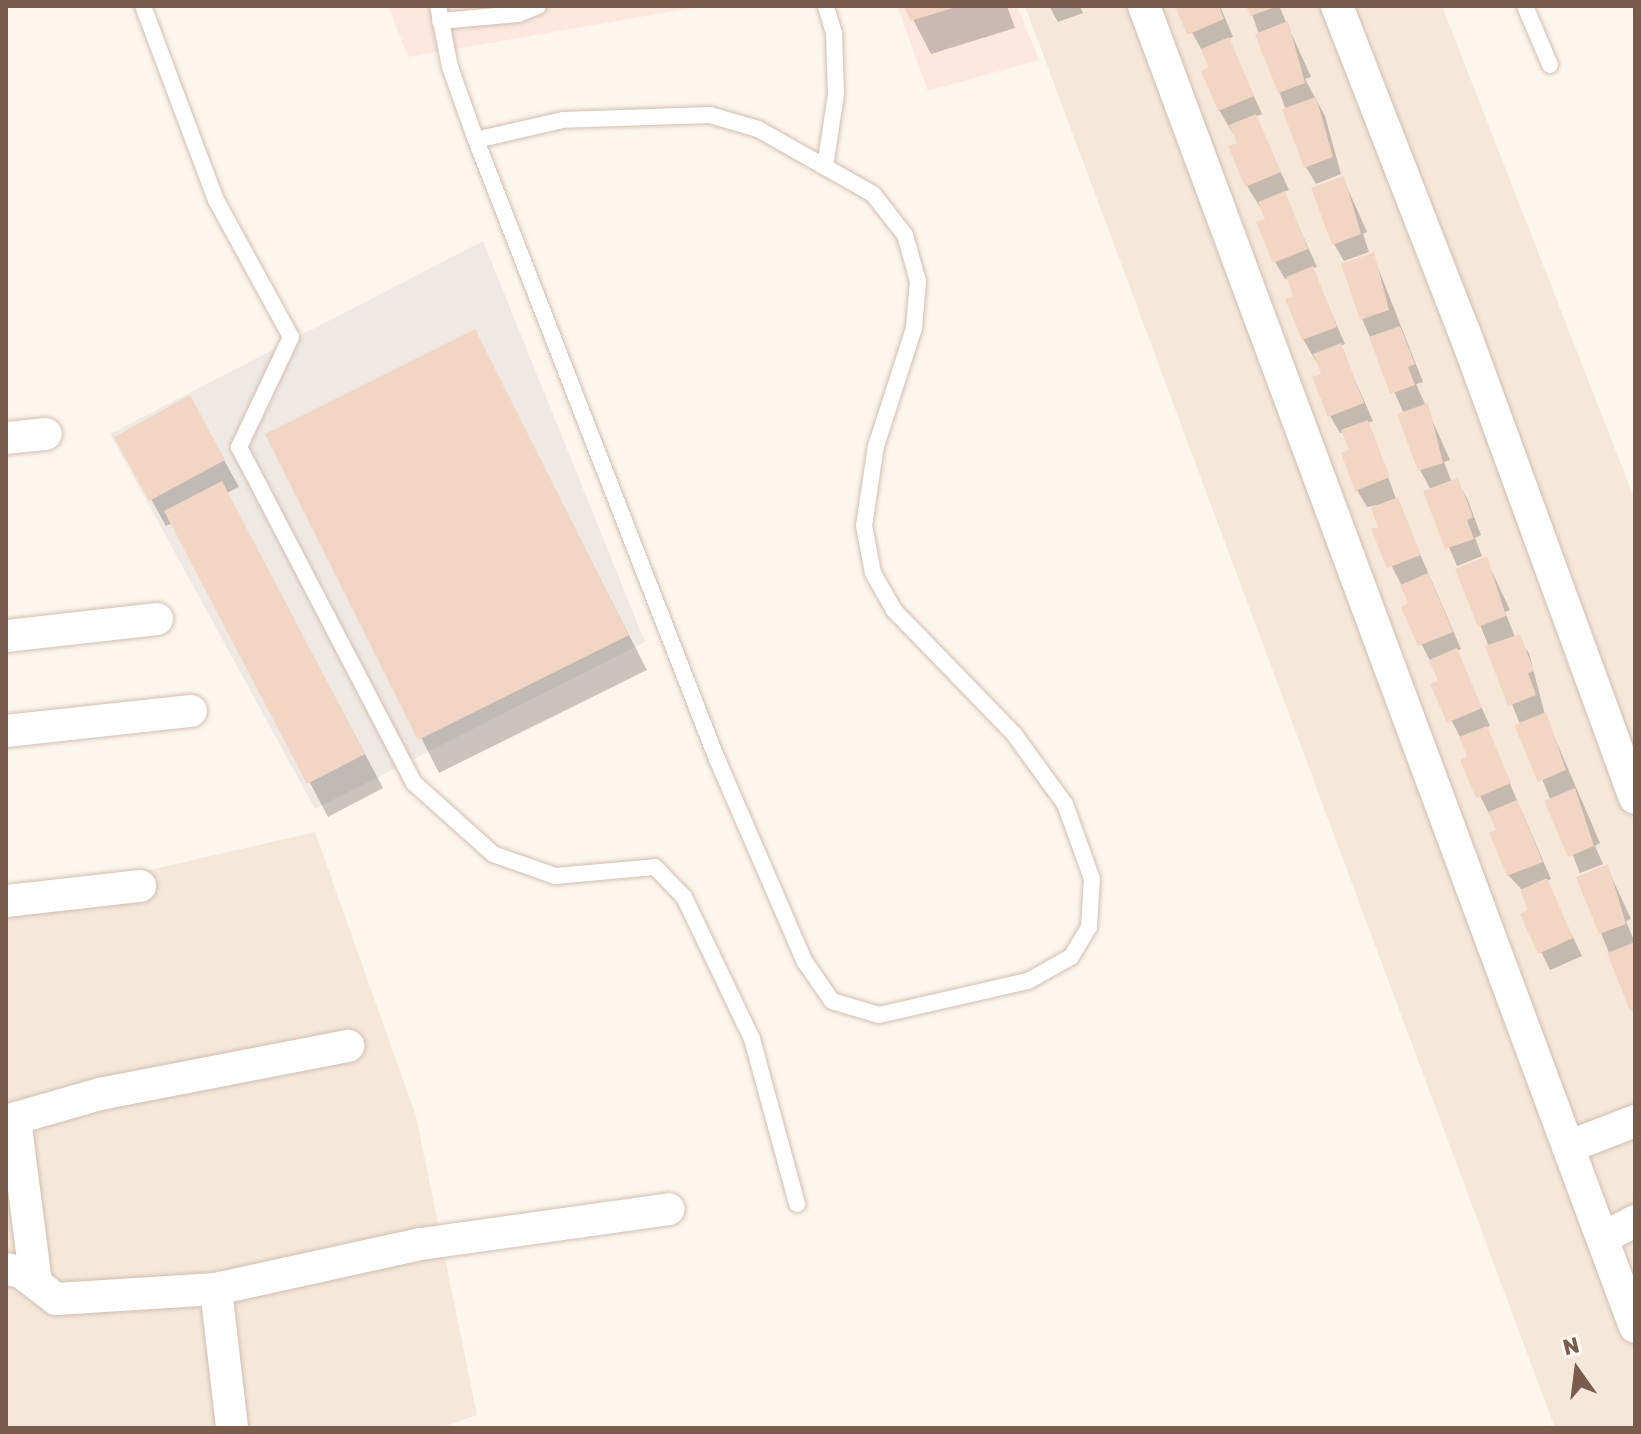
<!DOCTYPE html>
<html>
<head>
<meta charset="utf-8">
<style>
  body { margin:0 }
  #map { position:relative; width:1641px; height:1434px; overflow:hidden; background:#fdf6ec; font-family:Rubik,sans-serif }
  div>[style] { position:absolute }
  .residential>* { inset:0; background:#f5e8da }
  .commercial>* { inset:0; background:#fde8e0 }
  .industrial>* { inset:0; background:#efe9e4 }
  .shadow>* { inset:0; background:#0003 }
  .building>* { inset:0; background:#f3d5c3 }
  .roads { filter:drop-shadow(0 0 2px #d1beb0) drop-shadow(0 0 2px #d1beb0) }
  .lane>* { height:16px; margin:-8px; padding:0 8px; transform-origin:8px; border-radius:8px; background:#fff }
  .street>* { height:32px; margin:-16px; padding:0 16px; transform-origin:16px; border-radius:16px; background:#fff }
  span { translate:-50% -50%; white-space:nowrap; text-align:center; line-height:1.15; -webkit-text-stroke:7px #fffaf3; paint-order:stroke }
  .frame { position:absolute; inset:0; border:8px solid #7a5c4d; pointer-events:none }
  .north { position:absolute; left:1537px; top:1330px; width:80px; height:80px; -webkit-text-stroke:6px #fffaf3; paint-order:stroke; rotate:346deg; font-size:22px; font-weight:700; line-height:32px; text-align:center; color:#7a5c4d }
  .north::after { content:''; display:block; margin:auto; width:28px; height:36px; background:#7a5c4d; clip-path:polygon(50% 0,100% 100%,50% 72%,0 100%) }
</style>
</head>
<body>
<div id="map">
  <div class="residential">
    <i style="clip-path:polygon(1025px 6px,1442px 6px,1635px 500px,1635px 1428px,1555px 1428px)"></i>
    <i style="clip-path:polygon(315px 832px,416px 1116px,477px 1415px,440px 1428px,6px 1428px,6px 903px)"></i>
  </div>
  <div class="commercial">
    <i style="clip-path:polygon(388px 6px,704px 6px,408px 57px)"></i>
    <i style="clip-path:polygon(897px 6px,1017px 6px,1039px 60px,928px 91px)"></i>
  </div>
  <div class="industrial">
    <i style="clip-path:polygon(483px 241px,645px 642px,315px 809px,110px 434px)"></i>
  </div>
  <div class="shadow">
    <i style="clip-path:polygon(906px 6px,1007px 6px,1015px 28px,931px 54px)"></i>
    <i style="clip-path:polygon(1049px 6px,1080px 6px,1083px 13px,1058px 22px)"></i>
    <i style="clip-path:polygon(1177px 6px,1220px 6px,1233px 37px,1228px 39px,1262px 114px,1255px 117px,1289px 190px,1283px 192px,1317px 267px,1312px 268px,1345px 344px,1340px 346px,1373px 421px,1368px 423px,1395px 496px,1461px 649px,1456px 651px,1490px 726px,1486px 728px,1551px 879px,1546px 881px,1582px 956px,1550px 970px,1523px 915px,1531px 911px,1523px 891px,1509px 876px,1492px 834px,1498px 831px,1462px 761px,1470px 756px,1433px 685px,1441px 682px,1403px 608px,1411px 604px,1374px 531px,1381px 528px,1388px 503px,1367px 507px,1357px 490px,1351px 451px,1344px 432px,1340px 433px,1330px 416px,1324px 375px,1303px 339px,1289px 278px,1285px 279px,1275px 262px,1268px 220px,1247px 186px,1239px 144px,1219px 110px,1212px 68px)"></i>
    <i style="clip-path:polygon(1249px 6px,1279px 6px,1311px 77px,1305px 79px,1325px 116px,1341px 174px,1316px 184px,1306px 167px)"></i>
    <i style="clip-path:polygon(1343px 178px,1367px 232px,1363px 234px,1369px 252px,1344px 261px,1334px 244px)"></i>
    <i style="clip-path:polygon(1373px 255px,1423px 382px,1416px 384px,1450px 460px,1444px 462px,1452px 483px,1457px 481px,1467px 498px,1481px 535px,1475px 538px,1482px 556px,1457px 566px,1426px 493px,1431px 490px,1420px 470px,1404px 414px,1362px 319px)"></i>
    <i style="clip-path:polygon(474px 332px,647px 670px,439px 773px,268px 435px)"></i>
    <i style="clip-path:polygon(204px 424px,239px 487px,227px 493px,383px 788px,328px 817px,173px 523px,166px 526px,117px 438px)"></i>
    <i style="clip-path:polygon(1486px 559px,1510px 610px,1505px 612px,1515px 637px,1529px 653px,1545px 715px,1600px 843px,1595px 846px,1603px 864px,1580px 873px,1458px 570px)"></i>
    <i style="clip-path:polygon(1607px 867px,1631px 919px,1626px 921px,1635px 943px,1635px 1016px,1601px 933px)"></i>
  </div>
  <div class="building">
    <i style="clip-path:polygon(904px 6px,956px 6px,956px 7px,910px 21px)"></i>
    <i style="clip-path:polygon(1175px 6px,1219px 6px,1224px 19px,1187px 35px)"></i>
    <i style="clip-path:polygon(1246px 6px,1278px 6px,1250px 16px)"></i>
    <i style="clip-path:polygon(1288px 21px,1305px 83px,1278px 93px,1255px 34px)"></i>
    <i style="clip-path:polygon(1229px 37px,1254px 96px,1218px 111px,1201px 71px,1209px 67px,1201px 49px)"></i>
    <i style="clip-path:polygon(1316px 97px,1333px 157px,1304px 168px,1282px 109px)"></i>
    <i style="clip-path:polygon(1256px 114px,1281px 172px,1245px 187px,1228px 146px,1237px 143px,1229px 125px)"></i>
    <i style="clip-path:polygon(1344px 176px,1361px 234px,1332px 245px,1311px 188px)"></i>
    <i style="clip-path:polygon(1285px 191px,1308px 249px,1273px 263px,1256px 222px,1265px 219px,1258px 202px)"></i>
    <i style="clip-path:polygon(1374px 252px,1389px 310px,1360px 320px,1341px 264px)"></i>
    <i style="clip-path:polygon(1313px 266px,1337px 327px,1302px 340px,1285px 299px,1293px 296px,1286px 277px)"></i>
    <i style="clip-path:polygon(1400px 326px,1415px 364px,1408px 367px,1415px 385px,1390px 394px,1369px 337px)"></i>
    <i style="clip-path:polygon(475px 329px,629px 635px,418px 740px,265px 434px)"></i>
    <i style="clip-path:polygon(1341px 343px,1364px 403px,1328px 417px,1312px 377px,1321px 374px,1313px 354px)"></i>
    <i style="clip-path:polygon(190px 395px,225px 460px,149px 501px,114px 437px)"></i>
    <i style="clip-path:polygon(1428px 403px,1443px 463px,1418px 471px,1397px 414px)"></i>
    <i style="clip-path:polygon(1368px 420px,1390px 477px,1355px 491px,1341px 453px,1349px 450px,1341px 430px)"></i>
    <i style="clip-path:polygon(1458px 478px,1473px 517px,1467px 520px,1474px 539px,1445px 549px,1423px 491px)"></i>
    <i style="clip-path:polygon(222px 481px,365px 754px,307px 784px,164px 511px)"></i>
    <i style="clip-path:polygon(1398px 497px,1421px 555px,1387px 568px,1371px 529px,1378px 527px,1371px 508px)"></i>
    <i style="clip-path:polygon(1487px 556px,1506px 616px,1478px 627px,1455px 569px)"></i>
    <i style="clip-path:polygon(1428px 573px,1453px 632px,1418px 646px,1401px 607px,1408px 603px,1400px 585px)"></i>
    <i style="clip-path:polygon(1520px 634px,1534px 671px,1528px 673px,1536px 695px,1508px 706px,1485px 646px)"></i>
    <i style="clip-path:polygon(1457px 648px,1482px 708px,1447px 723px,1430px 684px,1438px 681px,1429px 660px)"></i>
    <i style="clip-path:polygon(1546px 712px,1566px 770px,1538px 782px,1514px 725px)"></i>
    <i style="clip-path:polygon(1487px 726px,1511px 783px,1476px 798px,1460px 760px,1467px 756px,1459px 737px)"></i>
    <i style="clip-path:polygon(1575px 788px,1594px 846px,1568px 857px,1544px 801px)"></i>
    <i style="clip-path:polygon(1517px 800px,1543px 862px,1507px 876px,1489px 833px,1496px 830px,1488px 812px)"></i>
    <i style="clip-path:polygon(1608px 864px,1626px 924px,1599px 934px,1576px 877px)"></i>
    <i style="clip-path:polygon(1547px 878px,1573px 938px,1538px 954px,1520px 914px,1528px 910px,1520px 890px)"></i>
    <i style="clip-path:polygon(1635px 942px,1635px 1008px,1630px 1011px,1607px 953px)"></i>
  </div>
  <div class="roads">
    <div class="lane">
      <i style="left:143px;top:6px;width:207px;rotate:69.4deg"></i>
      <i style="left:216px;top:200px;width:156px;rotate:61.3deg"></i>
      <i style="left:291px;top:337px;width:122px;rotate:115.3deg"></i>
      <i style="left:239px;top:447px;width:379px;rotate:62.5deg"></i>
      <i style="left:414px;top:783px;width:106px;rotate:41.9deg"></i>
      <i style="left:493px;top:854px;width:66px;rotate:19.5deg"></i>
      <i style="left:555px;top:876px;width:100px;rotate:-5.1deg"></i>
      <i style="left:655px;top:867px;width:42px;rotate:46deg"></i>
      <i style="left:684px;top:897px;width:157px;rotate:64.4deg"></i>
      <i style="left:752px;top:1039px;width:171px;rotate:74.7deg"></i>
      <i style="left:438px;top:6px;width:62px;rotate:78.9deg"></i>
      <i style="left:450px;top:67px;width:77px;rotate:70.4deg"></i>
      <i style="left:476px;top:140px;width:664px;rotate:68.73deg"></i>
      <i style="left:717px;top:759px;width:221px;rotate:66.6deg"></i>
      <i style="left:805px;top:962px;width:47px;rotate:55.3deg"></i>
      <i style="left:832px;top:1001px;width:49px;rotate:16.6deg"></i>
      <i style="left:879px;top:1015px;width:153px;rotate:-12.9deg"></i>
      <i style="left:1028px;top:981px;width:49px;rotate:-29.2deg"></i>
      <i style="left:1071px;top:957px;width:35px;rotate:-59deg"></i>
      <i style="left:1089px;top:927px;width:48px;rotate:-86.4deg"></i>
      <i style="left:1092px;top:879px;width:80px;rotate:-109.8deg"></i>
      <i style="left:1065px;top:804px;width:87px;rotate:-126.1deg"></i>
      <i style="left:1014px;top:734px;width:173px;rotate:-134.1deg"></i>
      <i style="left:894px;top:610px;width:43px;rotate:-119.6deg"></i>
      <i style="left:873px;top:573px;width:48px;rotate:-100.8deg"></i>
      <i style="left:864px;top:526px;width:81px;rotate:-81.5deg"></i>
      <i style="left:876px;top:446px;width:124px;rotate:-72.1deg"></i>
      <i style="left:914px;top:328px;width:47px;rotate:-85.1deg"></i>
      <i style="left:918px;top:281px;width:48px;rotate:-105.8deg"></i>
      <i style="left:905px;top:235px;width:52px;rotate:-128deg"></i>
      <i style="left:873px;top:194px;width:132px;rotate:-150.5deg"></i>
      <i style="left:758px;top:129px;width:50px;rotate:-163.7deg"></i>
      <i style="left:710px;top:115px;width:147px;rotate:178.1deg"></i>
      <i style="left:563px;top:120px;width:89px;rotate:167.1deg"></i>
      <i style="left:1525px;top:6px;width:64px;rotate:67deg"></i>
      <i style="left:440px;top:21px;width:78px;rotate:-5.1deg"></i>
      <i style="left:518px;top:14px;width:22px;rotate:-22deg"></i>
      <i style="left:825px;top:167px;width:74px;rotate:-81.4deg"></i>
      <i style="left:836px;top:94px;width:61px;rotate:-91.9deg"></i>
      <i style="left:834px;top:33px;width:28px;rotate:-107deg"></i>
    </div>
    <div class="street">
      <i style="left:1144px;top:6px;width:1409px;rotate:69.61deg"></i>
      <i style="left:1337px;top:6px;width:349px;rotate:68.7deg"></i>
      <i style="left:1464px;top:331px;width:497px;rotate:69.9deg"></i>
      <i style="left:6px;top:438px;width:40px;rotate:-5.7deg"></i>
      <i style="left:6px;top:636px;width:152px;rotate:-6.4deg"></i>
      <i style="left:6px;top:731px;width:186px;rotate:-6.2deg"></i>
      <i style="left:6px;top:901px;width:135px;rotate:-6.4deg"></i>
      <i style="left:15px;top:1119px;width:164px;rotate:82.7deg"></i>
      <i style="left:6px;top:1121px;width:98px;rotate:-16deg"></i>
      <i style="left:100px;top:1094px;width:253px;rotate:-11deg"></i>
      <i style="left:1568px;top:1147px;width:72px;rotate:-21.2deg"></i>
      <i style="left:1604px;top:1237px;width:35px;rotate:-27deg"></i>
      <i style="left:6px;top:1269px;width:15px;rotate:11deg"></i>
      <i style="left:21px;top:1272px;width:44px;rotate:37.6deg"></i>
      <i style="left:56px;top:1299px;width:160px;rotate:-3.6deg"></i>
      <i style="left:216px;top:1289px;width:210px;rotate:-12.4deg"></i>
      <i style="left:421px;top:1244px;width:250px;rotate:-8deg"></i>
      <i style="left:216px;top:1289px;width:140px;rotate:83.4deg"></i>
    </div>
  </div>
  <div class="frame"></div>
  <div class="north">N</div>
</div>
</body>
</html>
